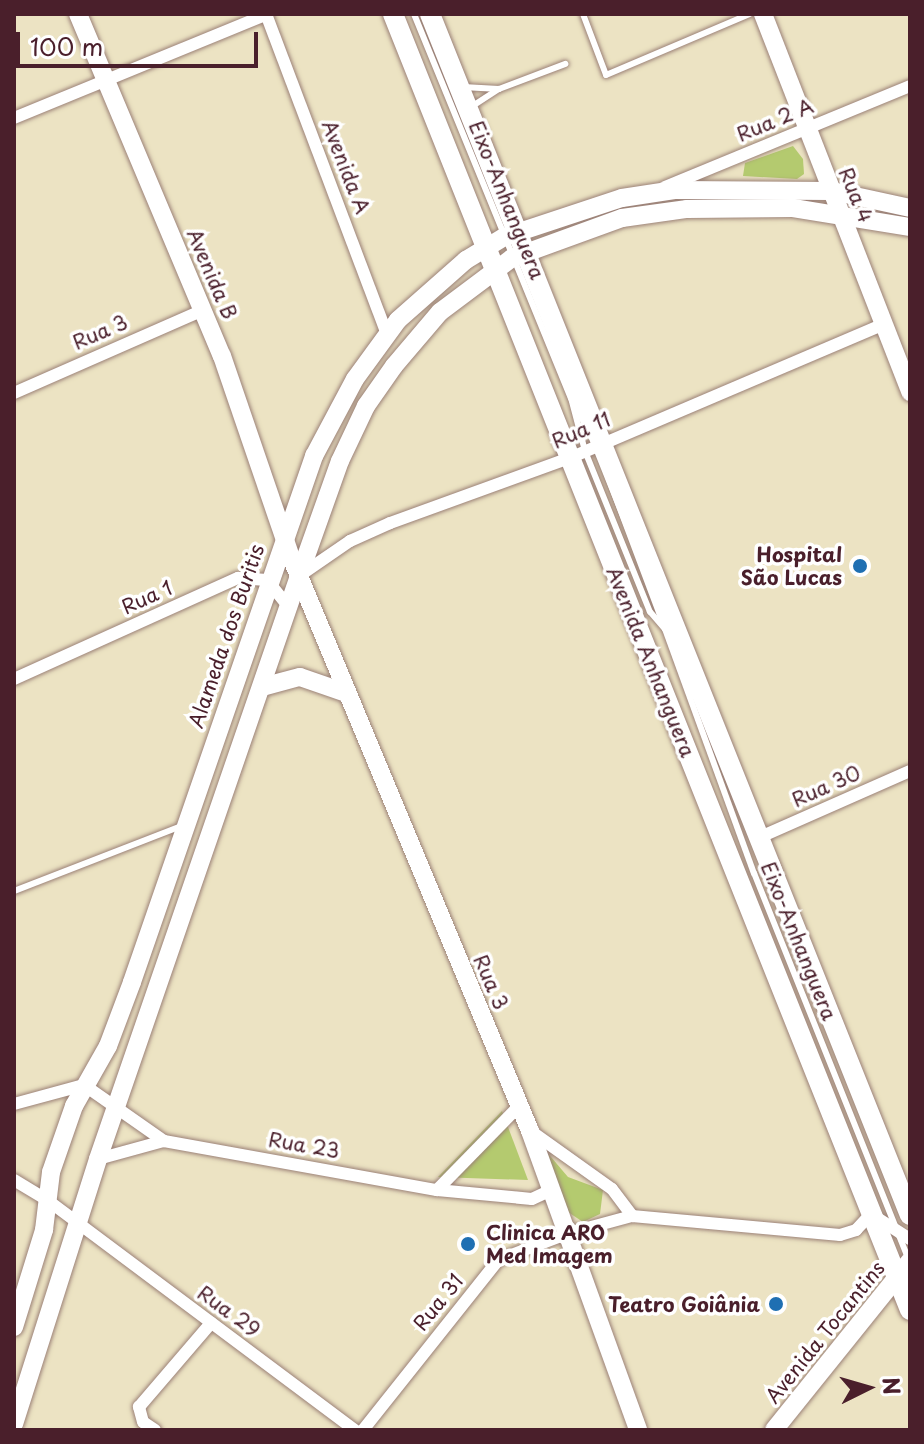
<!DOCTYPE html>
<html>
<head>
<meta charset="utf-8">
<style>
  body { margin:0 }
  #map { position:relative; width:924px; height:1444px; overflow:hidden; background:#ece3c3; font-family:"Playpen Sans",sans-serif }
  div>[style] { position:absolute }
  .green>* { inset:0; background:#b4ca6f }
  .roads { filter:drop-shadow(0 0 2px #9b8177) drop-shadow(0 0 2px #9b8177) }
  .lane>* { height:6px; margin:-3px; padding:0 3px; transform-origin:3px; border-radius:3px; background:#fff }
  .street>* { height:12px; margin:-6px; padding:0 6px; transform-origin:6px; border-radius:6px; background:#fff }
  .secondary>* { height:18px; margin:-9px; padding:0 9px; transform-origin:9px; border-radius:9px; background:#fff }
  .primary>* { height:20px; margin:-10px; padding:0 10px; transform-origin:10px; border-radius:10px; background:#fff }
  .dots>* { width:22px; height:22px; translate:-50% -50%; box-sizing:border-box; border:4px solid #fff; border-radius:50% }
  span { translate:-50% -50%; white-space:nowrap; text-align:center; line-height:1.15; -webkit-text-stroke:7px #fff; paint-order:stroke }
  .street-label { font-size:20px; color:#4a1f2b }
  .poi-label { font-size:20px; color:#4a1f2b; font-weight:700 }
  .right { translate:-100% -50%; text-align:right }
  .left { translate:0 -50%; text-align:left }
  .frame { position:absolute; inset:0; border:16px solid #4a1f2b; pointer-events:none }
  .north { position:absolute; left:828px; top:1348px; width:80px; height:80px; -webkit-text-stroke:6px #fff; paint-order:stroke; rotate:85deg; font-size:22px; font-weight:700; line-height:32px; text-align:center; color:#4a1f2b }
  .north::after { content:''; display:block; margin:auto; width:28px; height:36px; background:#4a1f2b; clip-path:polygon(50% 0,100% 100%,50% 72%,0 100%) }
  .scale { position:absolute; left:16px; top:32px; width:242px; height:36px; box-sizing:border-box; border:4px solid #4a1f2b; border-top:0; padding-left:10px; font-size:24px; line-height:28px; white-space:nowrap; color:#4a1f2b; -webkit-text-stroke:6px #fff; paint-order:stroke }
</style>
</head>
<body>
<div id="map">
  <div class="green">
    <i style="clip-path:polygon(793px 146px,803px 159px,804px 174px,797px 179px,743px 176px,745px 163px)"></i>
    <i style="clip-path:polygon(502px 1111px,528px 1180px,438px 1177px)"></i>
    <i style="clip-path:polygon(545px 1150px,568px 1177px,603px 1190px,600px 1214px,583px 1222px,568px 1212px)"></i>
  </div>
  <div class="roads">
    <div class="lane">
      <i style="left:414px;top:14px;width:415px;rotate:67.8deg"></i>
      <i style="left:583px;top:14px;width:65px;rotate:69.3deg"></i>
      <i style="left:606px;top:75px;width:156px;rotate:-23deg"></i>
      <i style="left:463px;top:87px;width:36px;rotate:3deg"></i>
      <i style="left:471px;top:107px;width:33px;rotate:-33deg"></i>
      <i style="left:499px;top:89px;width:71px;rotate:-20.7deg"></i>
      <i style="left:571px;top:398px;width:53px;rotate:62deg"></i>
      <i style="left:596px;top:445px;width:197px;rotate:69.4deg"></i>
      <i style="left:665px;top:629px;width:23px;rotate:-131deg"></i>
      <i style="left:650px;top:612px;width:174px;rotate:-112deg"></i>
      <i style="left:585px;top:451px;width:55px;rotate:-104.8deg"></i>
      <i style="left:665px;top:629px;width:260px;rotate:70deg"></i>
      <i style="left:754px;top:873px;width:417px;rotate:68.2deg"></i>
      <i style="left:14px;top:891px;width:180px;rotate:-21.2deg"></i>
    </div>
    <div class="street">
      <i style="left:266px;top:14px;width:342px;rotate:69.3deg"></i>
      <i style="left:14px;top:118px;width:274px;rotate:-22.3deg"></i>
      <i style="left:665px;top:187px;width:265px;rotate:-22.4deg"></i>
      <i style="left:14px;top:393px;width:206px;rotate:-23.7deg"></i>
      <i style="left:299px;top:576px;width:62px;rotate:-34.5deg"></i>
      <i style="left:350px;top:541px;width:44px;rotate:-24.2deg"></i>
      <i style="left:390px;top:523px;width:191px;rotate:-19.9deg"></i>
      <i style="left:570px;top:458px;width:339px;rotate:-23.1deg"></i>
      <i style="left:14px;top:679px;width:246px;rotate:-24.3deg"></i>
      <i style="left:238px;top:578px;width:29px;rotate:4deg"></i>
      <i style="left:267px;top:580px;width:35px;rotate:51deg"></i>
      <i style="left:758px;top:838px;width:166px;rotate:-23.8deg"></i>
      <i style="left:14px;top:1104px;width:73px;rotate:-15.2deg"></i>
      <i style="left:84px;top:1085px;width:98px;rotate:35deg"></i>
      <i style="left:532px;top:1132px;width:98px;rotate:35.5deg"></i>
      <i style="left:612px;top:1189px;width:34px;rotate:53deg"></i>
      <i style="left:98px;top:1159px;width:68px;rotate:-15.3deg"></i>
      <i style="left:164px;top:1141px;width:277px;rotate:10.2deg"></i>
      <i style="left:437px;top:1190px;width:95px;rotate:5.4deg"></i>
      <i style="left:532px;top:1199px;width:23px;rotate:-25deg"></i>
      <i style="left:14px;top:1180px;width:37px;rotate:31deg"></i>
      <i style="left:46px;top:1199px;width:386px;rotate:36.8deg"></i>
      <i style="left:437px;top:1190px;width:117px;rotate:-45.7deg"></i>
      <i style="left:155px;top:1430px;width:14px;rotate:-146deg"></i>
      <i style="left:143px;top:1422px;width:16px;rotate:-105deg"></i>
      <i style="left:139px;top:1407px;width:111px;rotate:-49.4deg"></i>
      <i style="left:363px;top:1430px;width:217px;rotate:-51.5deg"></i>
      <i style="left:498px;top:1260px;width:76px;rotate:-20.8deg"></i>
      <i style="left:569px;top:1233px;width:65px;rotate:-15.1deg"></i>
      <i style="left:632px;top:1216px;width:209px;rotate:5.2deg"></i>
      <i style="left:840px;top:1235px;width:17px;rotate:-17deg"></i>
      <i style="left:856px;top:1230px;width:22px;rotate:-47deg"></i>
      <i style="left:871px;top:1214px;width:46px;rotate:32.7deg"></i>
    </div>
    <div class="secondary">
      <i style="left:78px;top:14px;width:371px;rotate:67.2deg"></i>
      <i style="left:222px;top:356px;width:213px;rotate:71.1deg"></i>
      <i style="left:291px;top:557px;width:622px;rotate:67.39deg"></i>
      <i style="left:530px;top:1131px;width:318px;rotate:70.1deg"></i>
      <i style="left:763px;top:14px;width:406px;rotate:68.7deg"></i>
      <i style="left:262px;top:687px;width:39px;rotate:-15deg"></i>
      <i style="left:300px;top:677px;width:49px;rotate:19.2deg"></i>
      <i style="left:14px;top:1327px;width:102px;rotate:-72.8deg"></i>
      <i style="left:44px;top:1230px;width:58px;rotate:-83.1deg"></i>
      <i style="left:51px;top:1172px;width:70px;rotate:-70.8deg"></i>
      <i style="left:74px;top:1106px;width:69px;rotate:-60.5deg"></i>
      <i style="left:108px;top:1046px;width:68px;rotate:-69.4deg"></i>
      <i style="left:132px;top:982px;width:557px;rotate:-70.91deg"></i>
      <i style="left:314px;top:456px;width:87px;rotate:-62deg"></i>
      <i style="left:355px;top:379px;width:73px;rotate:-53.9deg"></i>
      <i style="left:398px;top:320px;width:91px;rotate:-41.4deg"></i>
      <i style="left:466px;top:260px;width:44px;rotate:-31.2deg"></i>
      <i style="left:504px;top:237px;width:124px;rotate:-18.3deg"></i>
      <i style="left:622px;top:198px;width:53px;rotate:-8.7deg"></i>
      <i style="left:674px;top:190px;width:158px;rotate:0.4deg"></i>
      <i style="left:832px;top:191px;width:80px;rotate:12.3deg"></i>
      <i style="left:14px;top:1424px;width:278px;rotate:-72.4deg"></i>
      <i style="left:98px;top:1159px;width:617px;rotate:-70.98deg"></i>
      <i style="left:299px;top:576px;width:122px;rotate:-70.4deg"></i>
      <i style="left:340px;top:461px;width:61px;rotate:-64.7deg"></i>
      <i style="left:366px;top:406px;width:49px;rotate:-55deg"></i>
      <i style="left:394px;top:366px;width:71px;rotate:-49.6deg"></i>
      <i style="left:440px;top:312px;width:90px;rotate:-36.9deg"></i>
      <i style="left:512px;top:258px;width:117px;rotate:-20deg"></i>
      <i style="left:622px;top:218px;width:66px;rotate:-7.9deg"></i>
      <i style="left:687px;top:209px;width:106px;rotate:-0.5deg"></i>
      <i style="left:793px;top:208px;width:119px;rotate:9.2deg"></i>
      <i style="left:774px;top:1430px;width:217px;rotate:-51.2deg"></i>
    </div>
    <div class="primary">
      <i style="left:393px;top:14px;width:1395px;rotate:68.25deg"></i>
      <i style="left:430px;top:14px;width:1293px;rotate:68.22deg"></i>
    </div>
  </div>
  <div class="dots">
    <i style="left:860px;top:566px;background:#1f6fb2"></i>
    <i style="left:468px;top:1244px;background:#1f6fb2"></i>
    <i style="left:776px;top:1304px;background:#1f6fb2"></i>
  </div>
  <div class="street-label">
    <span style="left:775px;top:120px;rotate:-22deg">Rua 2 A</span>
    <span style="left:346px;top:167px;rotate:69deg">Avenida A</span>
    <span style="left:856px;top:195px;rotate:68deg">Rua 4</span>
    <span style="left:507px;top:200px;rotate:68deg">Eixo-Anhanguera</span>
    <span style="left:212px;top:274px;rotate:67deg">Avenida B</span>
    <span style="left:100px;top:332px;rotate:-23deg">Rua 3</span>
    <span style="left:581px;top:430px;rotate:-23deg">Rua 11</span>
    <span style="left:147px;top:597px;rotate:-24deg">Rua 1</span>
    <span style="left:226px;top:636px;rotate:-71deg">Alameda dos Buritis</span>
    <span style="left:651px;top:662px;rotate:68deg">Avenida Anhanguera</span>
    <span style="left:826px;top:786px;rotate:-24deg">Rua 30</span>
    <span style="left:799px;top:941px;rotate:68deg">Eixo-Anhanguera</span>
    <span style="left:491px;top:982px;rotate:67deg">Rua 3</span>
    <span style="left:304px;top:1145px;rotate:10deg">Rua 23</span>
    <span style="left:438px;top:1302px;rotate:-51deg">Rua 31</span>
    <span style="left:229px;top:1311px;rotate:36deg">Rua 29</span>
    <span style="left:825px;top:1332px;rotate:-51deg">Avenida Tocantins</span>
  </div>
  <div class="poi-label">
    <span class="right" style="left:842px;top:566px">Hospital<br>São Lucas</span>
    <span class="left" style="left:486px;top:1244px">Clinica ARO<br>Med Imagem</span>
    <span class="right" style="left:760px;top:1304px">Teatro Goiânia</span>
  </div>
  <div class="frame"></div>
  <div class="north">N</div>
  <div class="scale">100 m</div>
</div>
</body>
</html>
